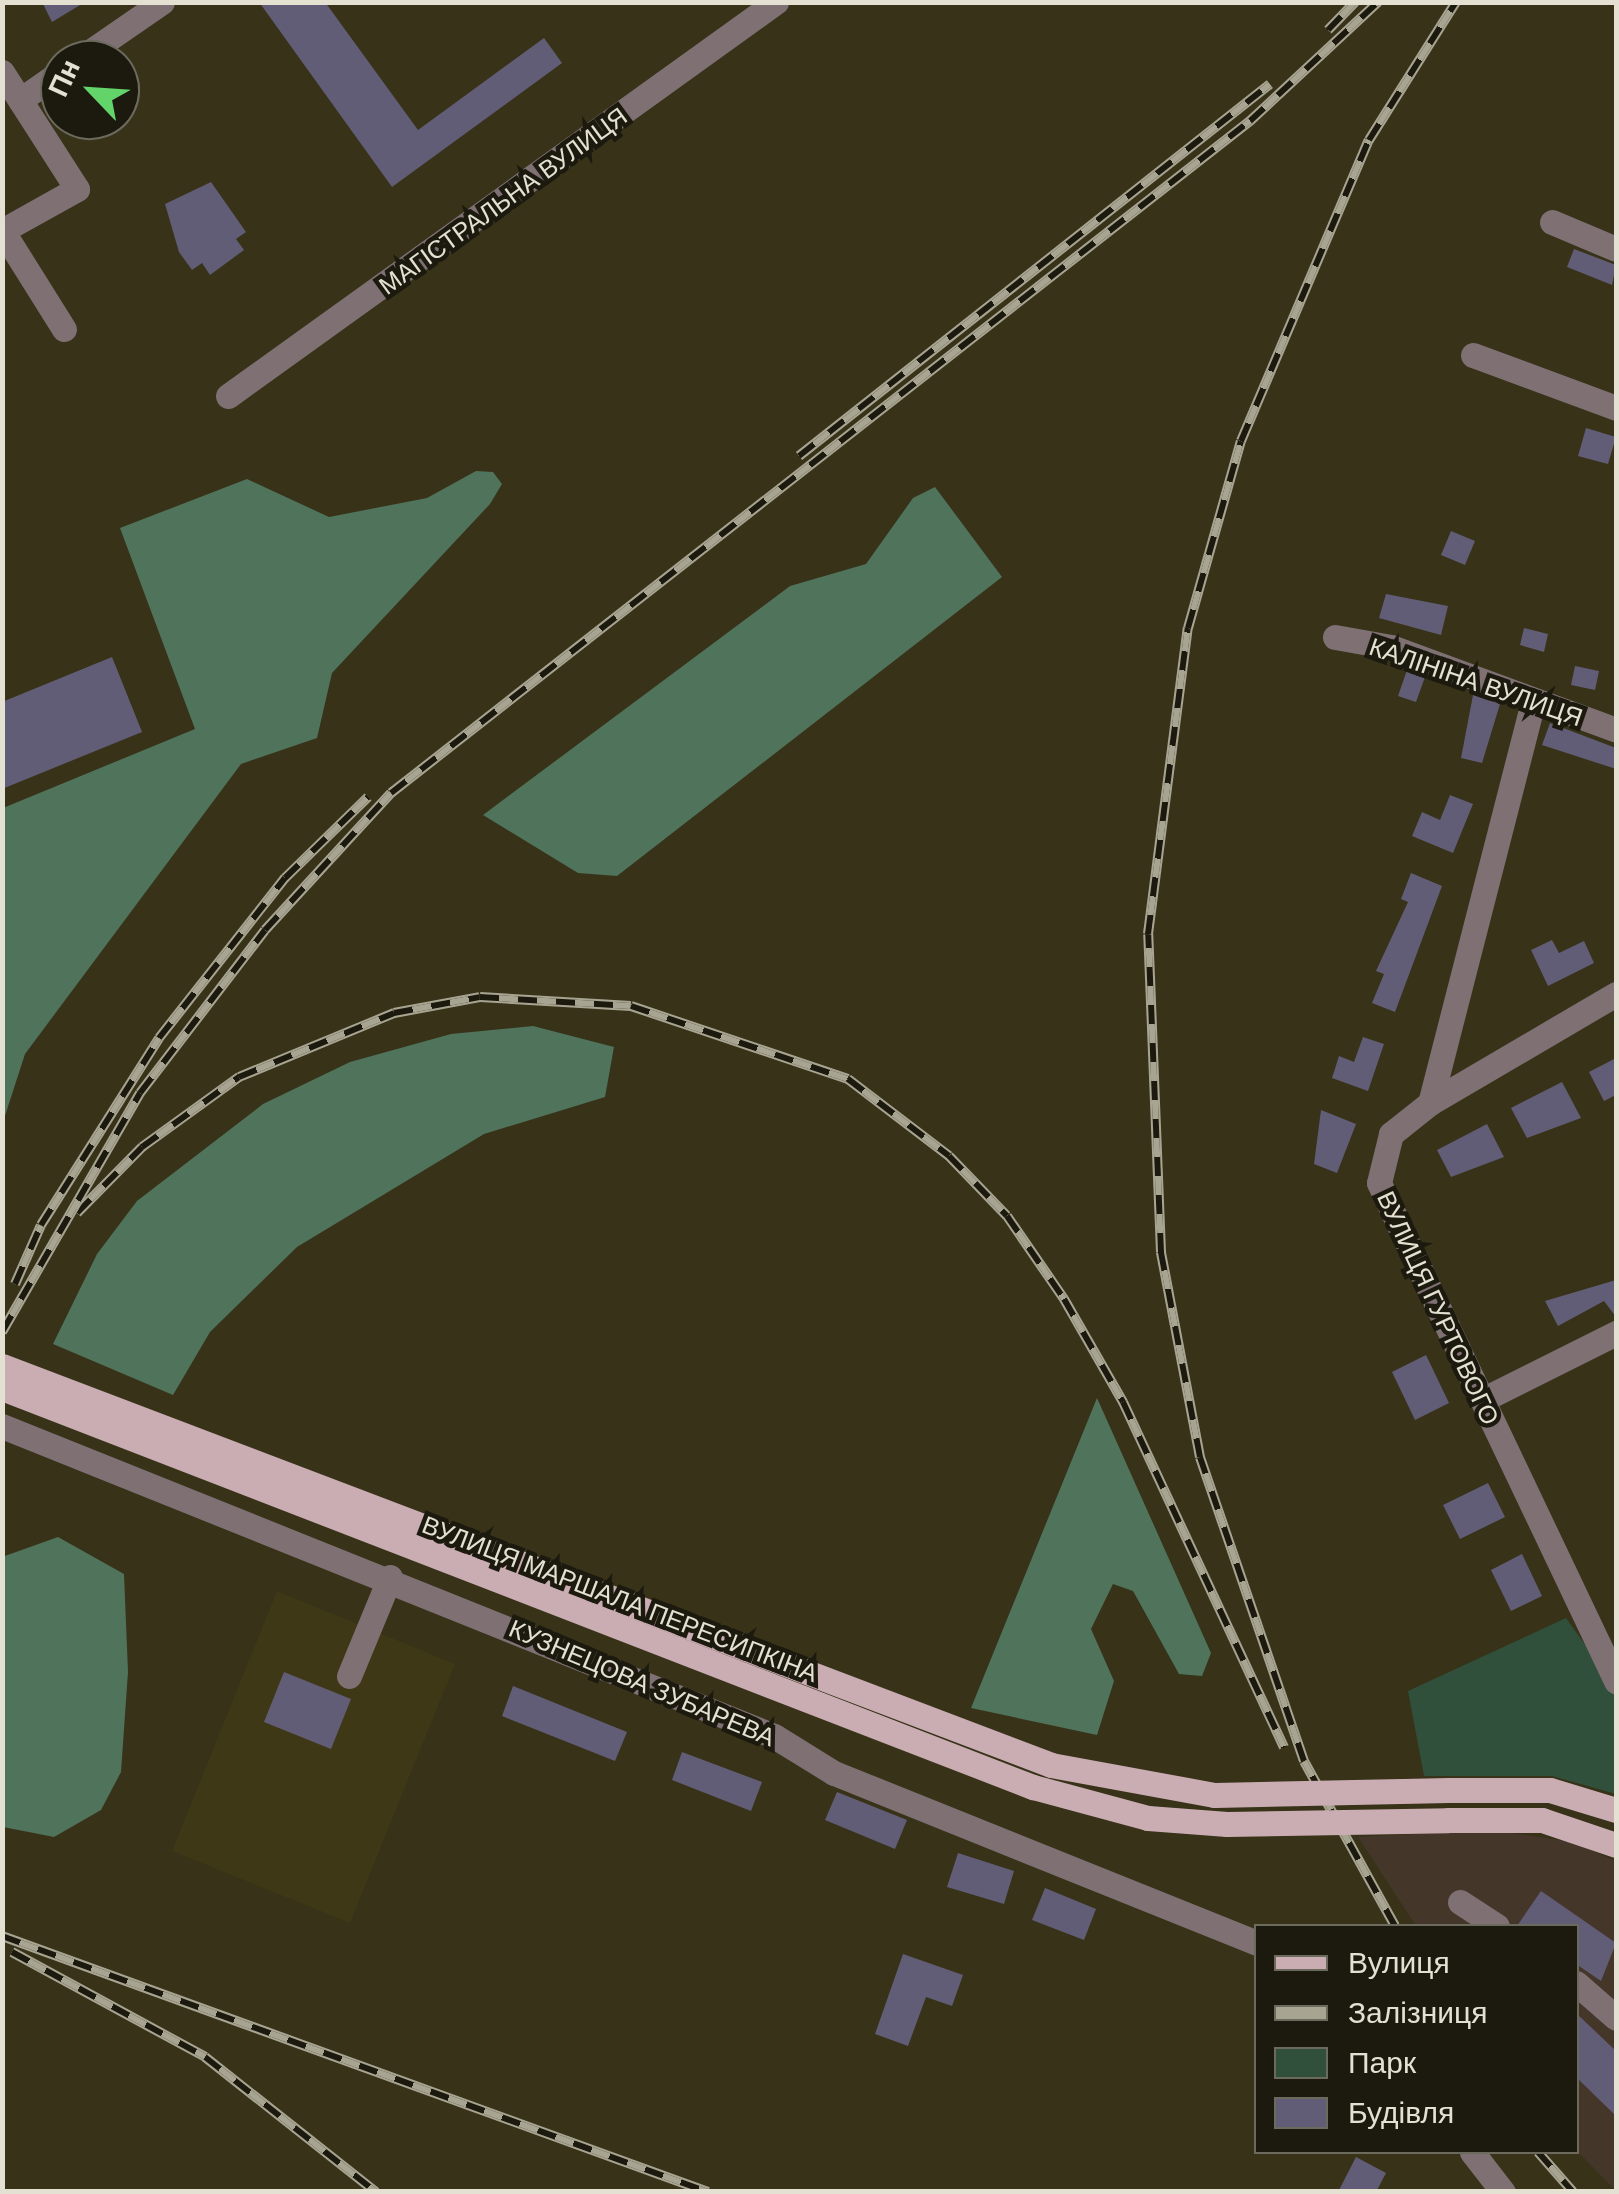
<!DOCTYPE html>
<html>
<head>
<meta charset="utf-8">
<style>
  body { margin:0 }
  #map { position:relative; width:1619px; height:2194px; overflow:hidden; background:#373218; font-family:Arial,sans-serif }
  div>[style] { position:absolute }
  .built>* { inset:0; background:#3f3816 }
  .industrial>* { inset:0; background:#45362a }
  .green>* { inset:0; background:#30503c }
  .forest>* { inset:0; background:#50735c }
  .building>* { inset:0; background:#625d77 }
  .minor>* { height:25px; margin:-12.5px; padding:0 12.5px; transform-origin:12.5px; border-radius:12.5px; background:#7e7073 }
  .major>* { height:25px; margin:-12.5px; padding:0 12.5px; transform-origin:12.5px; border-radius:12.5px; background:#caadb3 }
  .rail>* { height:10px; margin-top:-5px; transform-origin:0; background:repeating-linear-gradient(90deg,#1c1a0f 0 19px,#a8a492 0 38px); box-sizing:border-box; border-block:2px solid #a8a492 }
  .major-bridge>* { height:25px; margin:-12.5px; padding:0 12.5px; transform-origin:12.5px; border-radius:12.5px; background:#caadb3 }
  span { translate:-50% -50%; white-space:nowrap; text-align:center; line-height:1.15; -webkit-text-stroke:9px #1c1a0f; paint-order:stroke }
  .street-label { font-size:25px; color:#e4e1d2 }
  .frame { position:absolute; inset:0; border:5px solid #e4e1d2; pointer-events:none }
  .legend { position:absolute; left:1254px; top:1924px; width:325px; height:230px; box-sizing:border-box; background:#1c1a0f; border:2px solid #6c6a5d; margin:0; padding:12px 18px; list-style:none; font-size:30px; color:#e4e1d2 }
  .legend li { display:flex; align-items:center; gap:20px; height:50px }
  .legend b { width:50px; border:2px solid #6c6a5d }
  .north { position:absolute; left:40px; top:40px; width:100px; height:100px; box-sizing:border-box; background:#1c1a0f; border:2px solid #6c6a5d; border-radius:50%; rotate:295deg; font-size:28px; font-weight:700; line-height:40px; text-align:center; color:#e4e1d2 }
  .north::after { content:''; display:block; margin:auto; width:35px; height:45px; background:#62d469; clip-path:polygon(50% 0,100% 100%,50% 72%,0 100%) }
</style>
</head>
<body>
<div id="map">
  <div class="built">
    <i style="clip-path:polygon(277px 1591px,455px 1664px,350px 1923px,172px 1851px)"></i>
  </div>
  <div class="industrial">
    <i style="clip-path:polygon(1492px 1830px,1572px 1842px,1616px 1861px,1616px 2191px,1577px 2151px,1576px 1926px,1416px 1926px,1358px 1837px)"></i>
  </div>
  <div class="green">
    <i style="clip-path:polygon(1566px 1618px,1616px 1688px,1616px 1794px,1552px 1776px,1424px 1776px,1408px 1691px)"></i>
  </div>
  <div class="forest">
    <i style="clip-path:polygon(476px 471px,493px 472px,502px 484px,490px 504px,332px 673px,317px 738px,241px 764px,25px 1054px,3px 1122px,3px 808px,195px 729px,120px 528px,247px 479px,329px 517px,427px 498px)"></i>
    <i style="clip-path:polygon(935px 487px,1002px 577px,617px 876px,578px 873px,483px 815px,790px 586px,866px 564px,913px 498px)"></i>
    <i style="clip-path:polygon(533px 1026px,614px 1047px,605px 1097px,484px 1134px,297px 1247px,210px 1332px,173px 1395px,53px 1344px,97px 1254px,137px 1201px,263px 1104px,350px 1062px,451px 1034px)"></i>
    <i style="clip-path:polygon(1097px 1398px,1211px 1653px,1202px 1676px,1179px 1674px,1133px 1591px,1113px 1584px,1091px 1629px,1114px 1681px,1097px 1735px,971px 1708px)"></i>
    <i style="clip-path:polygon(58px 1537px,124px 1574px,128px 1672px,121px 1772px,101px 1810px,54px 1837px,3px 1827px,2px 1557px)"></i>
  </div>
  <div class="building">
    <i style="clip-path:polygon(42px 2px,85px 2px,52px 22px)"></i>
    <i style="clip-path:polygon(259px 2px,325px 2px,418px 130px,544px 38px,562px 63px,392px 187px)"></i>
    <i style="clip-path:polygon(211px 182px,246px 232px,236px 239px,244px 250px,210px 275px,202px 263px,192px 270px,179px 252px,165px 204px)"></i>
    <i style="clip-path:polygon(1574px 249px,1616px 265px,1612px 285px,1567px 267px)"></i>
    <i style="clip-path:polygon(1586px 428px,1616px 437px,1608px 464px,1578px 456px)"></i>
    <i style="clip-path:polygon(1451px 531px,1475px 541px,1465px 565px,1441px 555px)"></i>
    <i style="clip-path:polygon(1386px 594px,1448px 606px,1441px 635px,1379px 618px)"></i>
    <i style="clip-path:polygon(1524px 628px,1548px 634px,1544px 652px,1520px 645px)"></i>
    <i style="clip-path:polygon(112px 657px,142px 732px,2px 789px,2px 702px)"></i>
    <i style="clip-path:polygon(1575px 666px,1599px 671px,1595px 690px,1571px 685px)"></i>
    <i style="clip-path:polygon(1407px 670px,1425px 677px,1416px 702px,1398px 696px)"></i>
    <i style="clip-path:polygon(1473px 695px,1500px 704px,1482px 763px,1461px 758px)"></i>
    <i style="clip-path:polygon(1550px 723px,1616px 748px,1616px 769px,1542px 745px)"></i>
    <i style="clip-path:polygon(1450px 795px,1473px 804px,1453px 853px,1412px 836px,1422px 812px,1440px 820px)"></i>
    <i style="clip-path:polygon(1411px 873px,1442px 886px,1395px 1012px,1372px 1003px,1384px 974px,1376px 971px,1408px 902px,1401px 899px)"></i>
    <i style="clip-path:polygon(1552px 940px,1559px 953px,1584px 941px,1594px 963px,1548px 986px,1531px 950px)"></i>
    <i style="clip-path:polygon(1363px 1037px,1384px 1044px,1368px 1091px,1332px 1078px,1339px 1056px,1354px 1062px)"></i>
    <i style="clip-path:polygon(1616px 1058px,1616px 1095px,1604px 1101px,1589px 1072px)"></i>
    <i style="clip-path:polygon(1562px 1082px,1581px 1118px,1527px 1138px,1511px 1108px)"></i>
    <i style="clip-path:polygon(1321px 1110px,1356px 1124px,1337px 1173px,1314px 1164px)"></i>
    <i style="clip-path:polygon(1487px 1124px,1504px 1157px,1451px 1177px,1437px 1150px)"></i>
    <i style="clip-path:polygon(1616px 1280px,1616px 1317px,1604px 1301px,1558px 1326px,1545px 1301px)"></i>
    <i style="clip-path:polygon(1426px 1355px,1449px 1403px,1415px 1420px,1392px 1372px)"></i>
    <i style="clip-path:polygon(1488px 1483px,1505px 1517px,1460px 1539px,1443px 1505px)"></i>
    <i style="clip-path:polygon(1522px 1554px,1542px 1596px,1511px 1611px,1491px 1570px)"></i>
    <i style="clip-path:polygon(284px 1672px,351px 1699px,331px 1749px,264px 1722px)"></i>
    <i style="clip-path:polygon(513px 1686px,627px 1732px,615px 1761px,502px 1716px)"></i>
    <i style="clip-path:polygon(682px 1752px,762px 1782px,751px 1811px,672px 1780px)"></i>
    <i style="clip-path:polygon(837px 1792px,907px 1820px,895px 1849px,825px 1820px)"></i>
    <i style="clip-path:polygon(958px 1853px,1014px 1871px,1004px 1904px,947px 1887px)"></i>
    <i style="clip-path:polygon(1045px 1888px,1096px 1909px,1084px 1940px,1032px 1920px)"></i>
    <i style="clip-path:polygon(1541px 1891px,1616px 1943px,1601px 1981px,1576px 1964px,1576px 1926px,1517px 1926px)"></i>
    <i style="clip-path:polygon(903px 1954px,963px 1975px,952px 2006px,926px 1997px,908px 2046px,875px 2034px)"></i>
    <i style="clip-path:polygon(1576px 2013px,1616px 2051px,1616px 2116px,1576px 2077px)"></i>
    <i style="clip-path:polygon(1356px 2157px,1386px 2173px,1376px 2192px,1338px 2192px)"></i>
  </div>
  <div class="minor">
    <i style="left:78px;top:60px;width:102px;rotate:-34.6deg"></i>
    <i style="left:2px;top:72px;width:139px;rotate:57.3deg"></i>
    <i style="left:77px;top:189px;width:86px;rotate:150.8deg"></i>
    <i style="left:20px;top:100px;width:49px;rotate:-35deg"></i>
    <i style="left:1552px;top:222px;width:69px;rotate:22.9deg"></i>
    <i style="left:5px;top:235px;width:111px;rotate:57.9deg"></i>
    <i style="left:1473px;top:355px;width:153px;rotate:20.3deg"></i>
    <i style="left:228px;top:396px;width:675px;rotate:-35.72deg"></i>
    <i style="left:1335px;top:637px;width:57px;rotate:10.1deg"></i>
    <i style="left:1391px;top:647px;width:240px;rotate:20.2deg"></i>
    <i style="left:1533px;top:702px;width:414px;rotate:104.4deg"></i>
    <i style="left:1430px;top:1103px;width:50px;rotate:141.5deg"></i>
    <i style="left:1391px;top:1134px;width:50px;rotate:103.8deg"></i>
    <i style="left:1379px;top:1183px;width:552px;rotate:64.55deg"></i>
    <i style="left:1430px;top:1103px;width:216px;rotate:-30.4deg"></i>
    <i style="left:1482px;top:1400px;width:150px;rotate:-26.6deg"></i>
    <i style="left:2px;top:1426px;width:832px;rotate:21.88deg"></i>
    <i style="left:774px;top:1736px;width:70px;rotate:31.7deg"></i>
    <i style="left:834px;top:1773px;width:455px;rotate:21.9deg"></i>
    <i style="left:349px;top:1676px;width:107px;rotate:-67.5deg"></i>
    <i style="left:1460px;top:1902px;width:44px;rotate:33deg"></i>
    <i style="left:1576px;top:1983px;width:53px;rotate:41.2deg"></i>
    <i style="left:1472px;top:2152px;width:51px;rotate:52.2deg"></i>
  </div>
  <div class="major">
    <i style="left:2px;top:1366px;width:1122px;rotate:20.82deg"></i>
    <i style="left:1051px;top:1765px;width:166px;rotate:10.4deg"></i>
    <i style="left:2px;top:1388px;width:1106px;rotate:21.16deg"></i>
    <i style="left:1033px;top:1787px;width:119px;rotate:15.1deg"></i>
    <i style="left:1148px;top:1818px;width:79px;rotate:4.3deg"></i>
    <i style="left:1449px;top:1790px;width:101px"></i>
    <i style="left:1550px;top:1790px;width:69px;rotate:16.9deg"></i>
    <i style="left:1448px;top:1820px;width:94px"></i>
    <i style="left:1542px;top:1820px;width:78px;rotate:18.7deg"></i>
  </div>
  <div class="rail">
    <i style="left:1328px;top:30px;width:39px;rotate:-46deg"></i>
    <i style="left:799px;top:456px;width:600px;rotate:-38.3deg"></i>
    <i style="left:77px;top:1213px;width:93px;rotate:-45.4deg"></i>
    <i style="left:142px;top:1147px;width:120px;rotate:-35.8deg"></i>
    <i style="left:239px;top:1077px;width:168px;rotate:-22.4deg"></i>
    <i style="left:394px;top:1013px;width:87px;rotate:-10.5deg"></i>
    <i style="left:480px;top:997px;width:151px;rotate:3.4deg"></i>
    <i style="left:631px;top:1006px;width:229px;rotate:18.6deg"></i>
    <i style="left:848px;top:1079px;width:127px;rotate:37.3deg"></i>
    <i style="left:949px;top:1156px;width:83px;rotate:46deg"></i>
    <i style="left:1007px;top:1216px;width:101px;rotate:55.5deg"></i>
    <i style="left:1064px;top:1299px;width:119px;rotate:60.2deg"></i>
    <i style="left:1123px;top:1402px;width:381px;rotate:65deg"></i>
    <i style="left:15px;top:1284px;width:64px;rotate:-66.2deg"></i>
    <i style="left:41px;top:1225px;width:221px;rotate:-57.7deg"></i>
    <i style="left:159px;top:1038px;width:204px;rotate:-51.8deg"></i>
    <i style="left:285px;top:878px;width:116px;rotate:-44.3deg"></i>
    <i style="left:2px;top:1332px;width:276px;rotate:-60deg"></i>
    <i style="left:140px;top:1093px;width:205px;rotate:-52.5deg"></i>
    <i style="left:265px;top:930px;width:186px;rotate:-47.4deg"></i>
    <i style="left:391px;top:793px;width:1091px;rotate:-38.04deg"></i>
    <i style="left:1250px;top:121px;width:175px;rotate:-42.9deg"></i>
    <i style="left:1395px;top:1926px;width:188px;rotate:-118.9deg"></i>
    <i style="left:1304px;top:1761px;width:321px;rotate:-108.9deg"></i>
    <i style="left:1200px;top:1457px;width:209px;rotate:-100.8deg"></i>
    <i style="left:1161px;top:1252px;width:318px;rotate:-92.3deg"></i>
    <i style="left:1148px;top:934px;width:309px;rotate:-82.6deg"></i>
    <i style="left:1188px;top:628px;width:194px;rotate:-74.2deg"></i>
    <i style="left:1241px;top:441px;width:327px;rotate:-67deg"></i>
    <i style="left:1369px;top:140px;width:163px;rotate:-57.8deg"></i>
    <i style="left:2px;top:1936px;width:751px;rotate:19.93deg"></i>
    <i style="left:12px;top:1952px;width:220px;rotate:28.5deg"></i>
    <i style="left:205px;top:2057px;width:218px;rotate:38.3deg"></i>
    <i style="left:1538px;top:2152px;width:53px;rotate:48.8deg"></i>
  </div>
  <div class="major-bridge">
    <i style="left:1214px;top:1795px;width:235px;rotate:-1.2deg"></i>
    <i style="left:1227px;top:1824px;width:221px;rotate:-1deg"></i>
  </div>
  <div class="street-label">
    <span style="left:503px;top:201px;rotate:-36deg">МАГІСТРАЛЬНА ВУЛИЦЯ</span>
    <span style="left:1476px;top:682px;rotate:19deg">КАЛІНІНА ВУЛИЦЯ</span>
    <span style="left:1438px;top:1308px;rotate:65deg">ВУЛИЦЯ ГУРТОВОГО</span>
    <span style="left:620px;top:1599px;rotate:21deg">ВУЛИЦЯ МАРШАЛА ПЕРЕСИПКІНА</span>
    <span style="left:642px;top:1683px;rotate:23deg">КУЗНЕЦОВА ЗУБАРЕВА</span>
  </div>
  <div class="frame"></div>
  <ul class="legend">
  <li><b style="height:12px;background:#caadb3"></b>Вулиця</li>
  <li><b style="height:12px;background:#a8a492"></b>Залізниця</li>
  <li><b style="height:28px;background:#30503c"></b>Парк</li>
  <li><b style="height:28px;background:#625d77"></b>Будівля</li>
  </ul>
  <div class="north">Пн</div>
</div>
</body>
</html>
